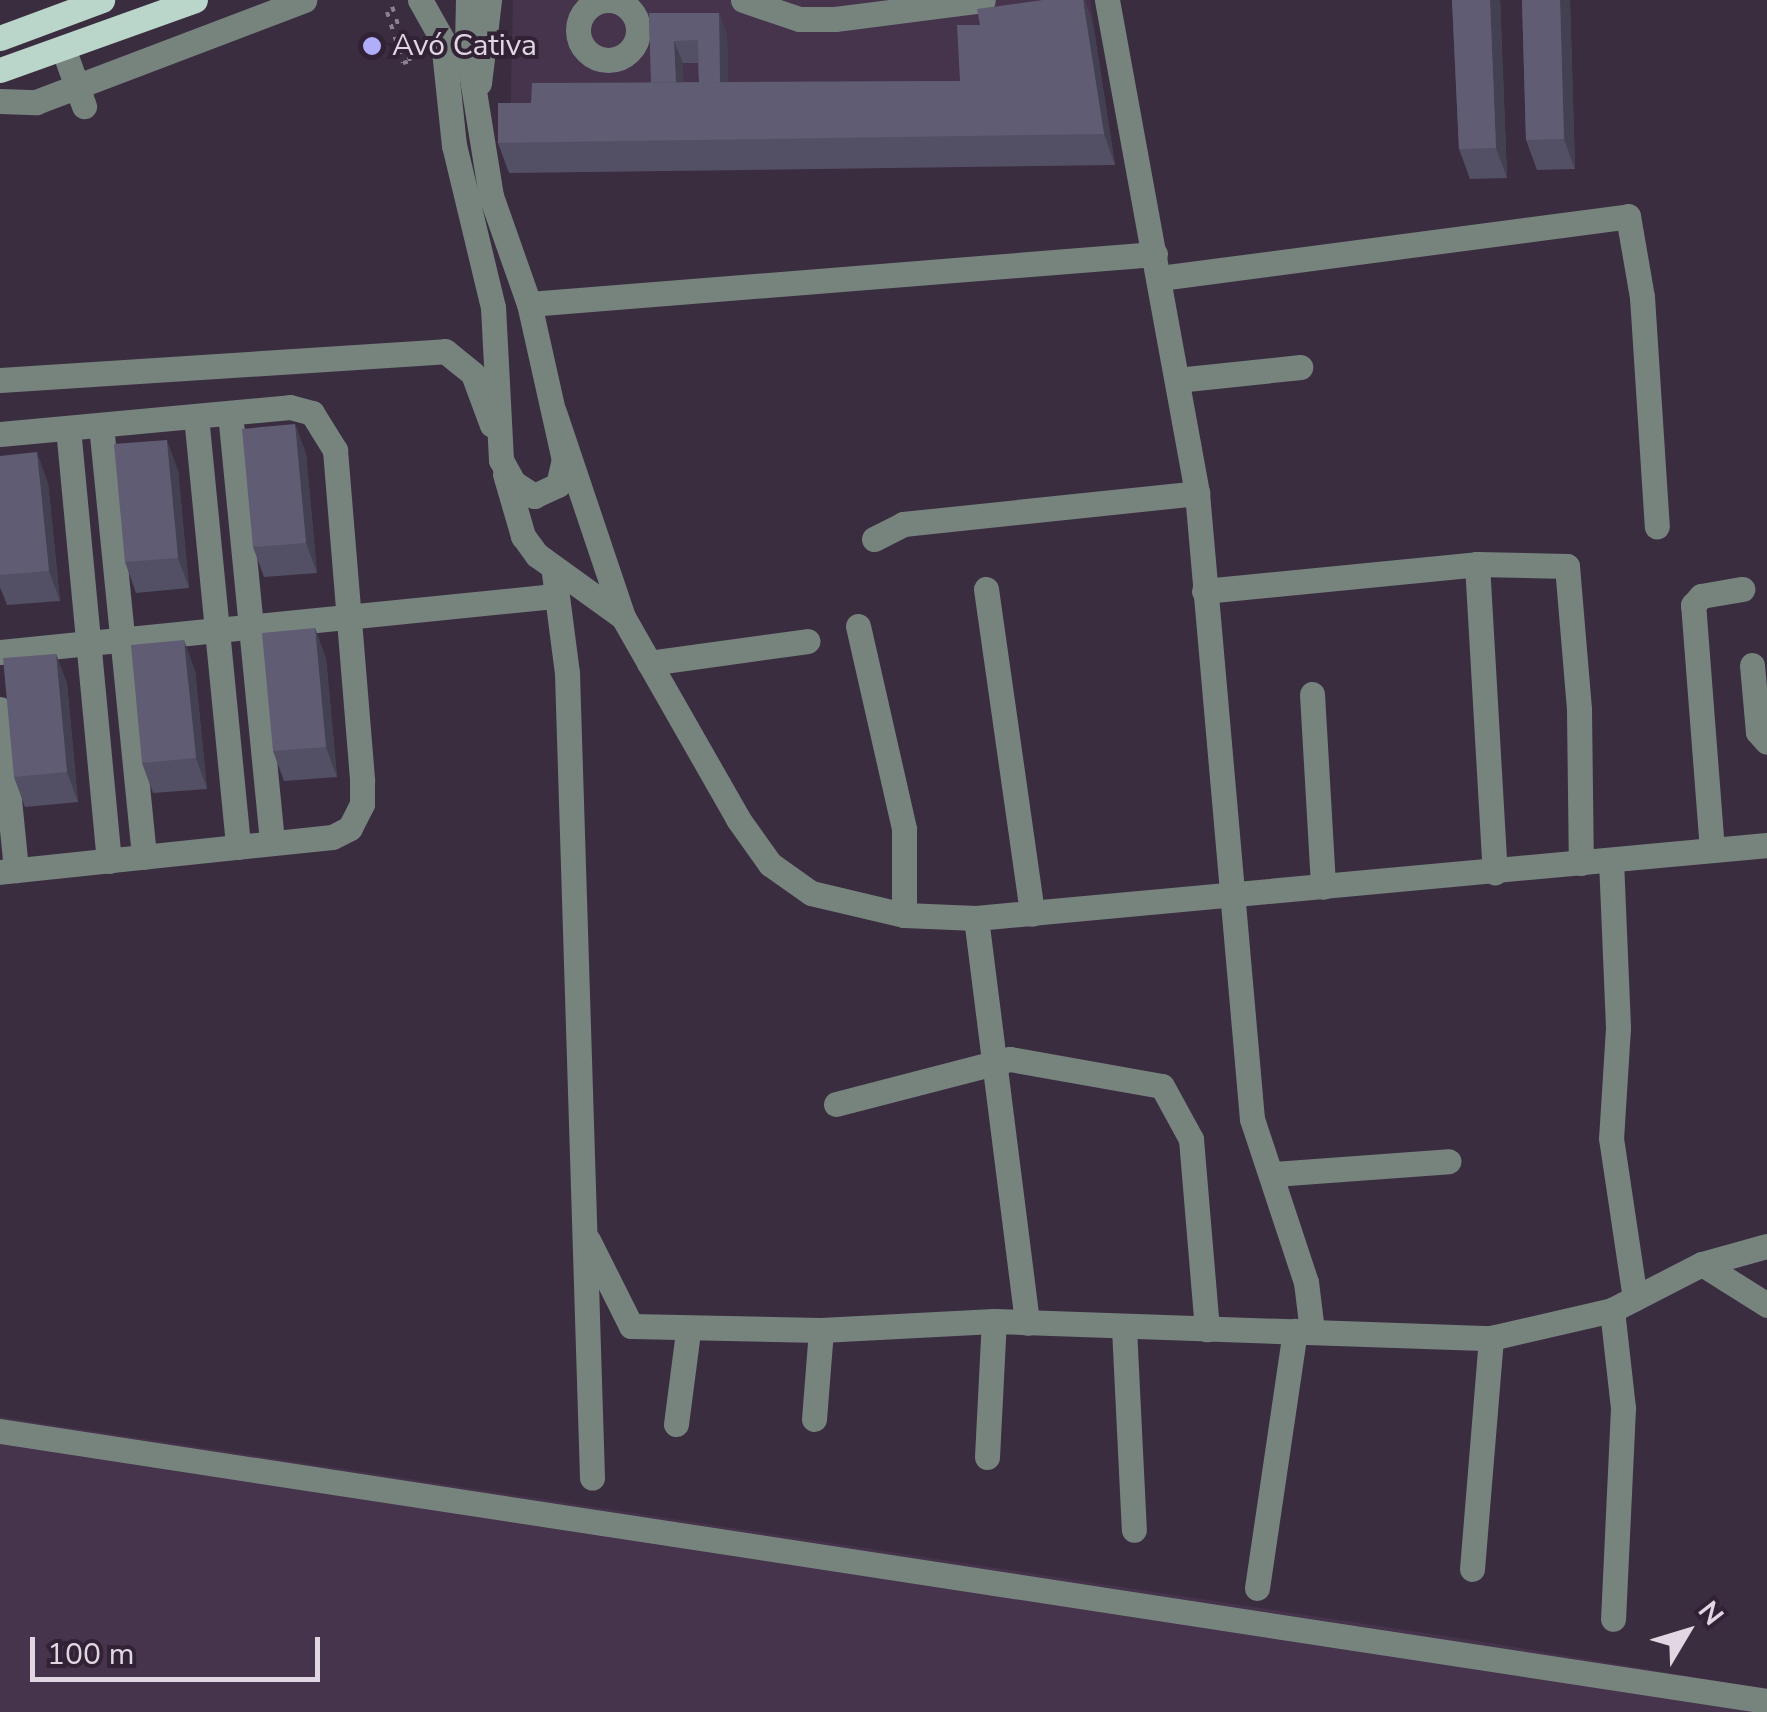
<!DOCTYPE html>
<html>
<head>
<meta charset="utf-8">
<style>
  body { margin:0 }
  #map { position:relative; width:1767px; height:1712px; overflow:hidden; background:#3b2d40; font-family:"Nunito Sans",sans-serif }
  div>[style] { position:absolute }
  .built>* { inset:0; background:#46334c }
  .path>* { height:4px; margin-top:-2px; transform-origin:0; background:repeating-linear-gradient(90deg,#8c8190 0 5px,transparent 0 13px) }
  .minor>* { height:25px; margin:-12.5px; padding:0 12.5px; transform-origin:12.5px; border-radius:12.5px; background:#77847e }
  .minor>.ring { margin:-12.5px; padding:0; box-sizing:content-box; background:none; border:25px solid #77847e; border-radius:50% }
  .major>* { height:25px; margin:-12.5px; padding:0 12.5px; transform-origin:12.5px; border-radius:12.5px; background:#bad5ca }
  .wall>* { inset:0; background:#534f64 }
  .shaded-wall>* { inset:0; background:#434051 }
  .building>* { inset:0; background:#605c74 }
  .dots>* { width:28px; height:28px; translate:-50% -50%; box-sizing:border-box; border:5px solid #312335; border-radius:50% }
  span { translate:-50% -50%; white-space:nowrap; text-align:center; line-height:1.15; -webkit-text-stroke:8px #312335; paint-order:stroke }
  .poi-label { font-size:30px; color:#e0d7e3 }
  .left { translate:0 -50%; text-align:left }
  .north { position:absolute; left:1637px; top:1582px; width:100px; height:100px; -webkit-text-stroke:8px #312335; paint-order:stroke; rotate:52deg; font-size:28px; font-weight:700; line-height:40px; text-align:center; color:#e0d7e3 }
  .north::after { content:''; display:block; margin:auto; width:35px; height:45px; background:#e0d7e3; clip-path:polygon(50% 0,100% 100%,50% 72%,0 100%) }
  .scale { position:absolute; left:30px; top:1637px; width:290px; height:45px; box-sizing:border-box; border:5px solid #e0d7e3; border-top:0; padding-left:12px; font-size:30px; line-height:35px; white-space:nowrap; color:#e0d7e3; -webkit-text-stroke:8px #312335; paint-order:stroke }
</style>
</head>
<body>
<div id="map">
  <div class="built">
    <i style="clip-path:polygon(513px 0,1090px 0,1115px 165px,509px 173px)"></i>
    <i style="clip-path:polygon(0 1417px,1465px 1639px,1767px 1689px,1767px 1712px,0 1712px)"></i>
  </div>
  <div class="path">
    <i style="left:387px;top:12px;width:53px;rotate:72.6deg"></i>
    <i style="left:403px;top:63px;width:7px;rotate:-16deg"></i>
    <i style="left:410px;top:61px;width:64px;rotate:-108.2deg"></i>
  </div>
  <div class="minor">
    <i style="left:420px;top:0;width:47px;rotate:60.7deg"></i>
    <i style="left:443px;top:41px;width:105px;rotate:84deg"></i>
    <i style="left:454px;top:145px;width:167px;rotate:76.5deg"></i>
    <i style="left:493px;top:307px;width:153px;rotate:87deg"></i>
    <i style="left:501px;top:460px;width:26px;rotate:61deg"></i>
    <i style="left:514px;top:483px;width:24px;rotate:33deg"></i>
    <i style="left:534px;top:496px;width:26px;rotate:-25deg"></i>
    <i style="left:558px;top:485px;width:26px;rotate:-77deg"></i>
    <i style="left:564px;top:460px;width:160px;rotate:-102.6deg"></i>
    <i style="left:529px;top:304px;width:114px;rotate:-109.4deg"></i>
    <i style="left:491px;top:196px;width:151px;rotate:-99.2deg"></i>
    <i style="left:467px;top:47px;width:47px;rotate:-88.8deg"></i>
    <i style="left:743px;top:0;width:59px;rotate:18.7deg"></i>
    <i style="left:799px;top:19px;width:36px"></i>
    <i style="left:835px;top:19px;width:149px;rotate:-7.3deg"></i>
    <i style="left:1107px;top:0;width:501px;rotate:79.65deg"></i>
    <i style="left:1197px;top:493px;width:628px;rotate:84.98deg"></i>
    <i style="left:1252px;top:1119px;width:172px;rotate:71.7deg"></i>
    <i style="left:1306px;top:1282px;width:49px;rotate:83deg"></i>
    <i class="ring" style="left:578px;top:0;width:35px;height:35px"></i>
    <i style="left:63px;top:48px;width:62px;rotate:70.1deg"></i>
    <i style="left:479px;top:83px;width:84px;rotate:-83.1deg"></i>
    <i style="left:0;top:101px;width:36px;rotate:2deg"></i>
    <i style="left:36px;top:102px;width:287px;rotate:-20.8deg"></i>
    <i style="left:1160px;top:278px;width:472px;rotate:-7.5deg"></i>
    <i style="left:1628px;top:216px;width:82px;rotate:80.2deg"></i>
    <i style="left:1642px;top:297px;width:230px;rotate:86.3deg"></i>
    <i style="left:529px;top:304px;width:628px;rotate:-4.57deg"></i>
    <i style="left:0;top:380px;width:446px;rotate:-3.7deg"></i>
    <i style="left:445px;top:351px;width:36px;rotate:39deg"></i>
    <i style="left:473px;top:374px;width:54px;rotate:69.6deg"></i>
    <i style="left:1177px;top:380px;width:124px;rotate:-6deg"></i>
    <i style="left:554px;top:412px;width:216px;rotate:71.4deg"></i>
    <i style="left:623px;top:617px;width:232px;rotate:60.3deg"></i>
    <i style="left:738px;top:819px;width:55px;rotate:54.6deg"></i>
    <i style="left:770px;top:864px;width:50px;rotate:35.3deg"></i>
    <i style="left:811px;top:893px;width:96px;rotate:13.3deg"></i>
    <i style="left:904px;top:915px;width:72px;rotate:2.4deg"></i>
    <i style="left:976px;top:918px;width:794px;rotate:-5.27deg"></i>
    <i style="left:230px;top:413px;width:432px;rotate:84.4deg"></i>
    <i style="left:196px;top:416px;width:433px;rotate:84.4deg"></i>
    <i style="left:101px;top:425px;width:434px;rotate:84.3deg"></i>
    <i style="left:68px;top:428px;width:435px;rotate:84.6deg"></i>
    <i style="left:0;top:434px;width:291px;rotate:-5.3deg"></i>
    <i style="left:290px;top:407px;width:23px;rotate:15deg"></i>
    <i style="left:312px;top:413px;width:44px;rotate:58.1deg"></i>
    <i style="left:335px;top:450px;width:332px;rotate:85.3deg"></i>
    <i style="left:362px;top:781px;width:23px;rotate:90deg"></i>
    <i style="left:362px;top:804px;width:27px;rotate:117deg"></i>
    <i style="left:350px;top:828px;width:20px;rotate:153deg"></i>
    <i style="left:332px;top:837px;width:334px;rotate:174deg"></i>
    <i style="left:505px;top:474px;width:65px;rotate:73.8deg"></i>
    <i style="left:523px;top:536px;width:24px;rotate:54deg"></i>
    <i style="left:537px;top:555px;width:106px;rotate:35.8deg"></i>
    <i style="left:874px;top:539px;width:33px;rotate:-27deg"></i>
    <i style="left:903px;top:524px;width:296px;rotate:-6deg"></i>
    <i style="left:1477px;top:564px;width:309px;rotate:86.7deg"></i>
    <i style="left:554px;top:573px;width:101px;rotate:82.6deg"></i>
    <i style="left:567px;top:673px;width:805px;rotate:88.22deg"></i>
    <i style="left:986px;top:589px;width:328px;rotate:81.9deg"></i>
    <i style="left:1204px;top:591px;width:274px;rotate:-5.6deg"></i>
    <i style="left:1477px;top:564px;width:90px;rotate:1.3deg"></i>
    <i style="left:1567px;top:566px;width:144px;rotate:85.2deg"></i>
    <i style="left:1579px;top:710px;width:153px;rotate:89.3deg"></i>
    <i style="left:858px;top:626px;width:208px;rotate:77.2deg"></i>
    <i style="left:904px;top:829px;width:86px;rotate:90deg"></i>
    <i style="left:0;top:652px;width:557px;rotate:-5.77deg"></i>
    <i style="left:649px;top:663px;width:160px;rotate:-7.9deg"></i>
    <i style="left:1752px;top:665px;width:67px;rotate:84.9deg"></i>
    <i style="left:1758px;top:732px;width:13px;rotate:48deg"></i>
    <i style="left:1312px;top:694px;width:193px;rotate:86.7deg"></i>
    <i style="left:0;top:709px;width:162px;rotate:84.3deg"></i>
    <i style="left:1712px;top:850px;width:246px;rotate:-94.4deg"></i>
    <i style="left:1693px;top:605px;width:12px;rotate:-48deg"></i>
    <i style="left:1701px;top:596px;width:42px;rotate:-9.7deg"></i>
    <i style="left:1611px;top:860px;width:168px;rotate:87.6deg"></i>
    <i style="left:1618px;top:1028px;width:110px;rotate:93.6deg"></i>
    <i style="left:1611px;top:1138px;width:162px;rotate:81.5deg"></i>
    <i style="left:976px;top:918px;width:408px;rotate:82.8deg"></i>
    <i style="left:836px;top:1104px;width:180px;rotate:-14.5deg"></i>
    <i style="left:1010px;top:1059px;width:154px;rotate:10.1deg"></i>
    <i style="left:1162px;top:1086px;width:60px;rotate:61.3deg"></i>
    <i style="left:1191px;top:1139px;width:191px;rotate:85.2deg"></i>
    <i style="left:1274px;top:1174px;width:175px;rotate:-4.2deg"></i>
    <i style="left:588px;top:1240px;width:96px;rotate:63.4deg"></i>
    <i style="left:631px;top:1326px;width:190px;rotate:1.2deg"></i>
    <i style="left:821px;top:1330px;width:173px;rotate:-3deg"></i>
    <i style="left:994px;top:1321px;width:497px;rotate:2deg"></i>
    <i style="left:1491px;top:1338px;width:124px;rotate:-13deg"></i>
    <i style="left:1612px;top:1310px;width:101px;rotate:-27.1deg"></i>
    <i style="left:1702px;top:1264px;width:67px;rotate:-15.5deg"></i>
    <i style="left:1702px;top:1264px;width:77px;rotate:32.2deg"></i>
    <i style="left:1612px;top:1310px;width:99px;rotate:83.6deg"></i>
    <i style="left:1623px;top:1408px;width:211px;rotate:92.7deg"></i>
    <i style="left:1124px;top:1328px;width:202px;rotate:87.2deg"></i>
    <i style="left:814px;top:1419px;width:89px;rotate:-85.5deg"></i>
    <i style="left:676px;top:1424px;width:93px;rotate:-82.6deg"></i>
    <i style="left:0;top:1431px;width:1788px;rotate:8.69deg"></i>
    <i style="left:987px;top:1457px;width:136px;rotate:-87.1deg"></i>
    <i style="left:1472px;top:1569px;width:232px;rotate:-85.3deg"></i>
    <i style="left:1257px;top:1588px;width:260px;rotate:-81.6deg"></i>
  </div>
  <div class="major">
    <i style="left:0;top:38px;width:109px;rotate:-20.4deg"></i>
    <i style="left:0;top:70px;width:207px;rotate:-19.7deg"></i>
  </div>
  <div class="wall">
    <i style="clip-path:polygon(evenodd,1043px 0,1084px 0,1093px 25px,1115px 165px,509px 173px,498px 143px,531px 103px,651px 82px,649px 13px,719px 13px,727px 35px,728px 82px,960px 81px,980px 25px,1043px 0,683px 63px,698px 63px,699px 82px,683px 82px,683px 63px)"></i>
    <i style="clip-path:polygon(1452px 0,1500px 0,1507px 178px,1470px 179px,1459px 149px)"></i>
    <i style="clip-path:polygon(1522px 0,1570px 0,1575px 169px,1537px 170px,1526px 140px)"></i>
    <i style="clip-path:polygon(295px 424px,306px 454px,317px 573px,264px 577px,253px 547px)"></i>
    <i style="clip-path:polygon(0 456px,48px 483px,60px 601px,7px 605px,0 587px)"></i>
    <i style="clip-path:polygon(178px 470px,189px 588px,136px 593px,125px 562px)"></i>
    <i style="clip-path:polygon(315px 628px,326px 659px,337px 777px,284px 781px,273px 751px)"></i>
    <i style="clip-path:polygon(56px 654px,67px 684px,78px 802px,25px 807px,14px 777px)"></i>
    <i style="clip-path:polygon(195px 670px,207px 789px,153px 793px,142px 763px)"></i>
  </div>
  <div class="shaded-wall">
    <i style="clip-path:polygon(1083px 0,1093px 25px,1115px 165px,1104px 134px)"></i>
    <i style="clip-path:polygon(1490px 0,1500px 0,1507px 178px,1496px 148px)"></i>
    <i style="clip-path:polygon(1560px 0,1570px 0,1575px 169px,1564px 139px)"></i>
    <i style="clip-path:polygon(719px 13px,727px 35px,729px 105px,720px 82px)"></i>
    <i style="clip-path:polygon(674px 41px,683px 63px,684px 105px,676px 82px)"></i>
    <i style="clip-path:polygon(295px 424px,306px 454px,317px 573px,306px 543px)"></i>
    <i style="clip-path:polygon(167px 440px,178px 470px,189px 588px,178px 558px)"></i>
    <i style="clip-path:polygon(37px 452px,48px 483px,60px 601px,49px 571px)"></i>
    <i style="clip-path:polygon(315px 628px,326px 659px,337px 777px,326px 747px)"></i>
    <i style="clip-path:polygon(184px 640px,195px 670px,207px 789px,196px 758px)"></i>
    <i style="clip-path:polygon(56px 654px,67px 684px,78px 802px,67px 772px)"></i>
  </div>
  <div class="building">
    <i style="clip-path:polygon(1043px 0,1083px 0,1104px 134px,498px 143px,498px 103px,531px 103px,532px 83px,960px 81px,957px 25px,980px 25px,977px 9px)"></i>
    <i style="clip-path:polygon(1452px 0,1490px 0,1496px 148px,1459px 149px)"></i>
    <i style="clip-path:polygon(1522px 0,1560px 0,1564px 139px,1526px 140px)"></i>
    <i style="clip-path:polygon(649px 13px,719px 13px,720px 82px,699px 83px,698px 40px,674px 41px,676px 82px,651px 82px)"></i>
    <i style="clip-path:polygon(295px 424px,306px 543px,253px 547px,242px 429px)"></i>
    <i style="clip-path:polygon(167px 440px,178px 558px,125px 562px,114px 444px)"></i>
    <i style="clip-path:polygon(37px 452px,49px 571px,0 575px,0 456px)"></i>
    <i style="clip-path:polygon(315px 628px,326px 747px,273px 751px,262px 633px)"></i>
    <i style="clip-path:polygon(184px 640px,196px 758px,142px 763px,131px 645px)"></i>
    <i style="clip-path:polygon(56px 654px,67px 772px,14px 777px,3px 658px)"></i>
  </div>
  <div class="dots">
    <i style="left:372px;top:46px;background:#b0aefa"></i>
  </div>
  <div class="poi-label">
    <span class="left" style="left:392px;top:46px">Avó Cativa</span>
  </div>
  <div class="north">N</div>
  <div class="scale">100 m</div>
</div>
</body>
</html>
